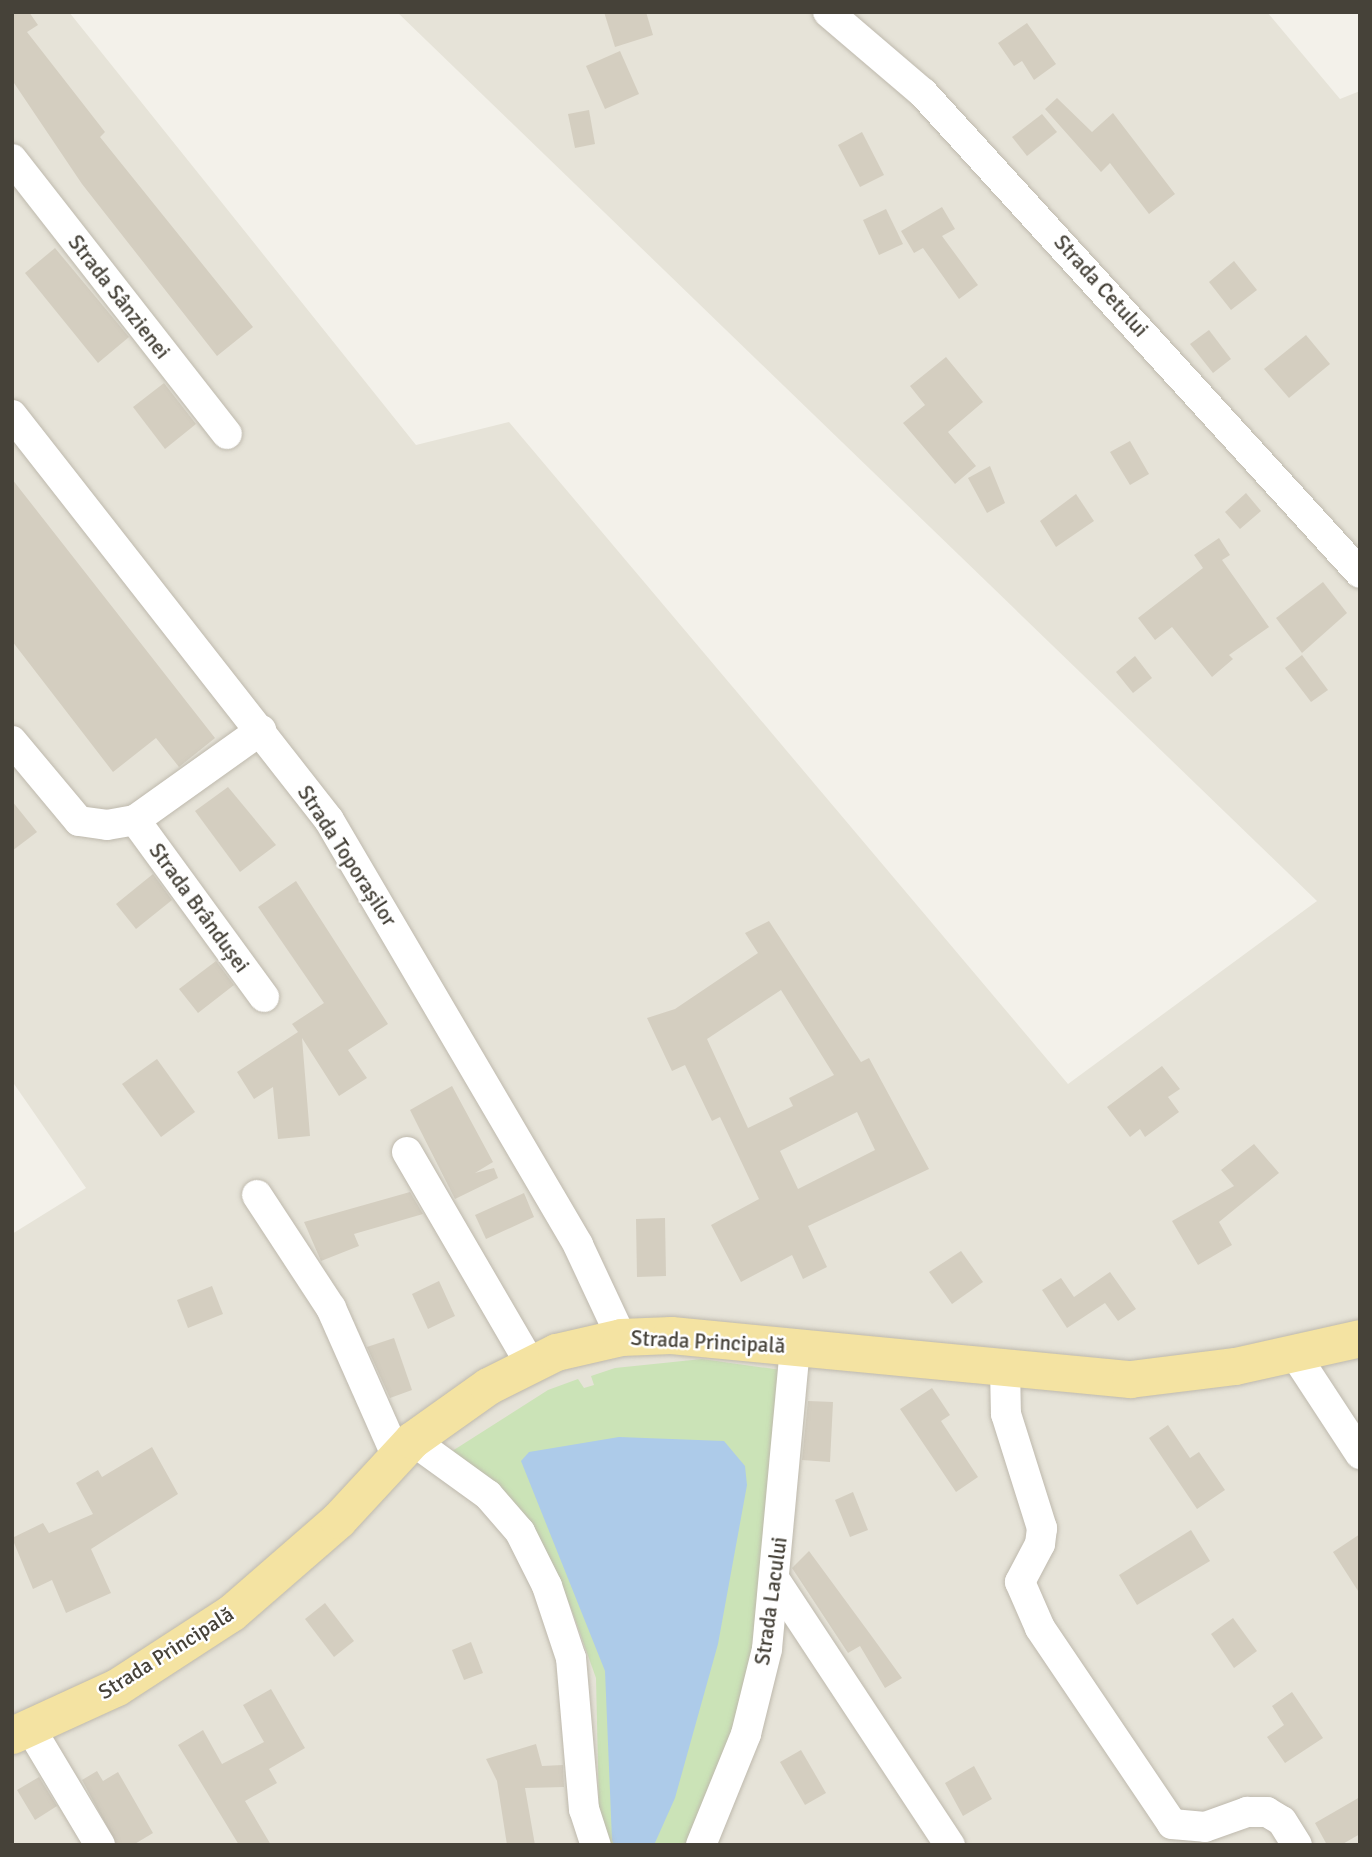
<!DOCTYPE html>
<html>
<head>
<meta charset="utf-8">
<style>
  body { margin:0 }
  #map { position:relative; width:1372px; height:1857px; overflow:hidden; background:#f3f1ea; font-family:Signika,sans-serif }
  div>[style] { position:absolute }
  .residential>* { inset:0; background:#e6e3d8 }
  .green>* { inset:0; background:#cbe3b7 }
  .water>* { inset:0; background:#adcbe9 }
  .building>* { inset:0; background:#d4cec0 }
  .roads { filter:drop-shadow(0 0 2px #beb9ad) drop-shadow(0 0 2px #beb9ad) }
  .minor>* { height:30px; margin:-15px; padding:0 15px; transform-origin:15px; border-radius:15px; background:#fff }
  .major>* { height:37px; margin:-18.5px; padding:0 18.5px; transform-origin:18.5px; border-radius:18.5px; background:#f4e3a2 }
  span { translate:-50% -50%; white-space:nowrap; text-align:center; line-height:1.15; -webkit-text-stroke:5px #fff; paint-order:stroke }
  .street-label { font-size:21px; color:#464239 }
  .frame { position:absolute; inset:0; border:14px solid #464239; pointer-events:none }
</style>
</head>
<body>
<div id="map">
  <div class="residential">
    <i style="clip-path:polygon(12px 12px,69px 12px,416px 445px,509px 422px,1068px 1084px,1317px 901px,397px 12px,1267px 12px,1340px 99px,1360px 91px,1360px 1845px,12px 1845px,12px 1234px,86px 1188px,12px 1081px)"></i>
  </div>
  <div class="green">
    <i style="clip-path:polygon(702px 1359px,781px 1370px,762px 1606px,735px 1733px,697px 1826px,684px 1845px,607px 1845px,599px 1811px,596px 1678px,571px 1608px,551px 1563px,446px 1455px,548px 1390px,578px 1379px,584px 1388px,594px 1385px,591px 1376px,615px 1368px)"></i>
  </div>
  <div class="water">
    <i style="clip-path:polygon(619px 1437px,724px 1441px,745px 1466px,747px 1485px,718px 1644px,675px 1798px,654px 1845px,614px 1845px,612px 1840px,605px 1671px,521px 1461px,529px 1452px)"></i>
  </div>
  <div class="building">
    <i style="clip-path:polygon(12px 12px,29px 12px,38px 25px,27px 32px,105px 132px,100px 137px,253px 327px,217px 356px,82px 184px,12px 80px)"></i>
    <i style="clip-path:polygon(604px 12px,646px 12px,653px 35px,615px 47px)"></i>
    <i style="clip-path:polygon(1027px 23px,1056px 64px,1034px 80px,1022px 61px,1014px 66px,998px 43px)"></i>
    <i style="clip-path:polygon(620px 51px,639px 94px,605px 109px,586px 66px)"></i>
    <i style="clip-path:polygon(1057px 98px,1092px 132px,1113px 113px,1175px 194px,1149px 214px,1110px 163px,1101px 172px,1045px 109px)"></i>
    <i style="clip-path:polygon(589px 110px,595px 144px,575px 148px,568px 114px)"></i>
    <i style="clip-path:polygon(1042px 114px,1057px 132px,1027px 156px,1012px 137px)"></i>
    <i style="clip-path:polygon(862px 132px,884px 175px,860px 187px,838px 145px)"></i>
    <i style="clip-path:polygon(942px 207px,955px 229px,942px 236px,978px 285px,959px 299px,923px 248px,914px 253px,901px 231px)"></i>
    <i style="clip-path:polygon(886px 209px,903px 244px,879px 255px,863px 220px)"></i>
    <i style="clip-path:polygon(55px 248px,129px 337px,98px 363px,25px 273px)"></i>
    <i style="clip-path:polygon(1234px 261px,1257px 290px,1231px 310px,1209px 282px)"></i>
    <i style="clip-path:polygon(1209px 330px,1231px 359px,1213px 373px,1190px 344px)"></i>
    <i style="clip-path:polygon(1306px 335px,1330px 364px,1289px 398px,1264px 369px)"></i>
    <i style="clip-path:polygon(946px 357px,983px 402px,948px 432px,976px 466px,955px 484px,903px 423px,925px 405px,910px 386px)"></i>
    <i style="clip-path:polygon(164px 383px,196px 424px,165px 449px,133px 407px)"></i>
    <i style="clip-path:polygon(1130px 441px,1149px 474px,1130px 485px,1110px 452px)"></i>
    <i style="clip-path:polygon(990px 466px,1005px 503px,987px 513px,968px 478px)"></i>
    <i style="clip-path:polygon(12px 479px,215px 738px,179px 767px,156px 738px,113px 772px,12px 641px)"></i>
    <i style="clip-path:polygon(1246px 493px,1261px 511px,1240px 529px,1225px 512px)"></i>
    <i style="clip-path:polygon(1076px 494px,1094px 521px,1056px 547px,1040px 521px)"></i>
    <i style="clip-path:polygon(1219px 538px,1230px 555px,1222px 560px,1269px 627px,1229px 655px,1233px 659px,1212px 677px,1172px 627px,1155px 640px,1138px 618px,1203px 568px,1194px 555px)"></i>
    <i style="clip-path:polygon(1323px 582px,1347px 613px,1302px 653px,1276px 618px)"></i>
    <i style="clip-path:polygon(1302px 655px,1328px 690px,1311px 702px,1285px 668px)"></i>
    <i style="clip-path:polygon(1135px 656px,1152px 678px,1133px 693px,1116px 672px)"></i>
    <i style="clip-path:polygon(228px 787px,276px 845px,240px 872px,195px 811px)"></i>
    <i style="clip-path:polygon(12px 801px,37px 832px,12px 851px)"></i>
    <i style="clip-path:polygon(153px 874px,172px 900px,136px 929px,116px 904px)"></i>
    <i style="clip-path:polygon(296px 881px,388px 1024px,348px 1050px,367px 1078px,339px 1096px,302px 1038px,310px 1136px,278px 1139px,273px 1087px,254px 1099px,237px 1072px,298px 1032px,292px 1024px,324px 1003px,258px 907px)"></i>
    <i style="clip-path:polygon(evenodd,769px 921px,861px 1062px,869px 1058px,929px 1169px,808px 1226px,827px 1267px,803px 1279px,792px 1255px,741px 1282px,711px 1225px,759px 1199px,720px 1117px,712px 1121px,685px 1065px,672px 1071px,647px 1018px,675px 1009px,758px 953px,745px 933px,769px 921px,781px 990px,834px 1075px,789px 1098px,793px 1106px,748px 1128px,707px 1039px,781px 990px,769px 921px,857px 1112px,875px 1150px,798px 1189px,780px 1151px,857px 1112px)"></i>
    <i style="clip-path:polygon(216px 961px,234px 985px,198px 1013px,179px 989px)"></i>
    <i style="clip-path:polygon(157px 1059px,195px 1112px,161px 1137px,122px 1084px)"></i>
    <i style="clip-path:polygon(1162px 1066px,1180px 1089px,1168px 1097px,1179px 1112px,1145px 1137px,1140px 1129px,1130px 1137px,1107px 1107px)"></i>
    <i style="clip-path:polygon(452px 1086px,493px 1162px,475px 1173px,494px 1168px,498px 1178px,455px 1199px,410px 1110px)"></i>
    <i style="clip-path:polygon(1254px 1144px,1279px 1173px,1219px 1222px,1232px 1245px,1198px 1265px,1172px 1221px,1234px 1186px,1221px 1170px)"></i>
    <i style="clip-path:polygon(410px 1192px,423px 1214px,354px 1234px,359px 1246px,321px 1261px,304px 1222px)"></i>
    <i style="clip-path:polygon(524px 1193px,534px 1217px,486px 1239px,475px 1215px)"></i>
    <i style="clip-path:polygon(665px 1218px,666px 1276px,637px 1277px,636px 1219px)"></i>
    <i style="clip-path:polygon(961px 1251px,983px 1282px,952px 1304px,929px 1272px)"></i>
    <i style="clip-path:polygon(1110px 1272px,1136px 1309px,1118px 1321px,1105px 1303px,1067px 1328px,1042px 1290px,1061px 1278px,1074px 1297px)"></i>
    <i style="clip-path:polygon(439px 1281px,455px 1316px,428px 1329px,412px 1294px)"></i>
    <i style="clip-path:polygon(212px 1286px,223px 1314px,188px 1328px,177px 1300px)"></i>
    <i style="clip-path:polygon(394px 1338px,412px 1390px,390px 1398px,367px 1347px)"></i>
    <i style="clip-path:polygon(932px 1388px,950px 1415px,941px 1421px,978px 1477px,956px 1492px,900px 1409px)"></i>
    <i style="clip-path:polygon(808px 1401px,833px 1402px,830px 1462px,802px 1460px)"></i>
    <i style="clip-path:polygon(1168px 1425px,1190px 1458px,1199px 1452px,1225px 1490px,1197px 1509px,1149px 1438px)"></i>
    <i style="clip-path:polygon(152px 1447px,178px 1494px,91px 1549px,111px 1593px,66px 1613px,52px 1580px,33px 1589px,12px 1538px,43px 1523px,49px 1533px,93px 1514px,76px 1483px,98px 1470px,102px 1477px)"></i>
    <i style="clip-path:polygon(853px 1492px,868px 1530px,850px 1537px,835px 1500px)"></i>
    <i style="clip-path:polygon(1191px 1530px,1210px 1561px,1137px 1605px,1119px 1575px)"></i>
    <i style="clip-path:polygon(1360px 1534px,1360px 1594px,1333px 1552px)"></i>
    <i style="clip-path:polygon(809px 1551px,873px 1638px,902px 1678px,885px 1688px,860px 1646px,848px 1653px,792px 1568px)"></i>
    <i style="clip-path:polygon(325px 1603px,354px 1641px,334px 1657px,305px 1619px)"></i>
    <i style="clip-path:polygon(1233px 1618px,1257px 1651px,1234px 1668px,1211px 1634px)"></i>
    <i style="clip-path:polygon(471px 1642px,483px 1673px,464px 1680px,452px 1650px)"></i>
    <i style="clip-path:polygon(271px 1689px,305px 1748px,269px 1769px,277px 1783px,245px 1801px,271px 1845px,239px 1845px,178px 1745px,203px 1730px,222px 1764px,264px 1742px,243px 1705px)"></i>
    <i style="clip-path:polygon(1292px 1692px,1323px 1738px,1285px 1763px,1267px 1737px,1284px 1725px,1272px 1706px)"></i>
    <i style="clip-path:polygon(536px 1744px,542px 1766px,563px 1765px,564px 1787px,525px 1788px,535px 1845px,507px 1845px,497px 1781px,486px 1759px)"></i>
    <i style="clip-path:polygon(801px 1750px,826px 1793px,805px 1805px,780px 1762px)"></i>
    <i style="clip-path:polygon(974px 1766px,992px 1799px,963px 1816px,945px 1783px)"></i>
    <i style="clip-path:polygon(97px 1771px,103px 1781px,118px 1772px,153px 1833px,133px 1845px,117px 1845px,82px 1780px)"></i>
    <i style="clip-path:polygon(39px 1777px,57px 1806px,35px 1820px,17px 1790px)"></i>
    <i style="clip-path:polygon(1360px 1797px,1360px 1834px,1341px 1845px,1327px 1845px,1315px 1823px)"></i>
  </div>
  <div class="roads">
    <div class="minor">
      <i style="left:828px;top:12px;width:125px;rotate:40.5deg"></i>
      <i style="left:923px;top:93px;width:649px;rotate:47.68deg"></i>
      <i style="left:12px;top:159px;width:349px;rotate:52deg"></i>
      <i style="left:12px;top:415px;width:514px;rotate:51.95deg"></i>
      <i style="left:329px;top:820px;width:493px;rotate:59.6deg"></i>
      <i style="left:578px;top:1245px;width:102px;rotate:64.9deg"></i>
      <i style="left:12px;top:741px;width:104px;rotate:50.1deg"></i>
      <i style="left:79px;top:821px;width:28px;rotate:8deg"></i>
      <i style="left:107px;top:825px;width:28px;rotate:-10deg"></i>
      <i style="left:135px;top:820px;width:155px;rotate:-35.5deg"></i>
      <i style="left:135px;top:820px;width:219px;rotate:53.9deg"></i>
      <i style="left:407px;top:1152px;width:244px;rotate:59.8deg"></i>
      <i style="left:257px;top:1195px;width:135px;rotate:56.8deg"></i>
      <i style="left:331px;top:1308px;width:161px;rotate:66.1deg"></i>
      <i style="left:1294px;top:1353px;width:121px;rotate:56.8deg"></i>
      <i style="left:1005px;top:1368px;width:46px;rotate:88.8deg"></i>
      <i style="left:1006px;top:1414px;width:120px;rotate:72.5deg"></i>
      <i style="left:1042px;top:1528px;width:16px;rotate:97deg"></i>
      <i style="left:1040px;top:1544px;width:43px;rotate:117.8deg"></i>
      <i style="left:1020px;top:1582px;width:50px;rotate:66.5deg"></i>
      <i style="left:1040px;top:1628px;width:236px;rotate:56deg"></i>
      <i style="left:1172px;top:1824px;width:33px;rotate:5deg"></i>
      <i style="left:1205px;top:1827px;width:45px;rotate:-19.7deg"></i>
      <i style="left:1247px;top:1812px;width:20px"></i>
      <i style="left:1267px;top:1812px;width:17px;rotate:31deg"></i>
      <i style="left:1282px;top:1821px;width:28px;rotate:58deg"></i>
      <i style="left:412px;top:1440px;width:94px;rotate:35.9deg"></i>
      <i style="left:488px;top:1495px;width:49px;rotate:49.1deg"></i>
      <i style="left:520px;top:1532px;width:60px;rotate:63.4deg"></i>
      <i style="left:547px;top:1586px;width:76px;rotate:71.6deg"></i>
      <i style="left:571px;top:1658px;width:152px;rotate:85.1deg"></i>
      <i style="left:584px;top:1809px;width:38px;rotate:72deg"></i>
      <i style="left:777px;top:1583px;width:314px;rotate:56.6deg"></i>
      <i style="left:30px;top:1728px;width:136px;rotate:59.1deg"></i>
      <i style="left:701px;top:1845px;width:120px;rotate:-67.9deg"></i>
      <i style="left:746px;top:1734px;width:88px;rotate:-76.1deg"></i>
      <i style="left:767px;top:1649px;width:303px;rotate:-84.7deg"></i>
    </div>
    <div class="major">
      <i style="left:12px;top:1735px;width:115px;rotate:-24.6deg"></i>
      <i style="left:117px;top:1687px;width:136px;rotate:-33deg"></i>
      <i style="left:231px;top:1613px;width:142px;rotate:-41deg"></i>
      <i style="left:338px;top:1520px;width:109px;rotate:-47.2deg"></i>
      <i style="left:412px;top:1440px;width:93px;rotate:-35.4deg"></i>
      <i style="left:488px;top:1386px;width:76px;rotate:-26.6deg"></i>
      <i style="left:556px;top:1352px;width:67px;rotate:-13deg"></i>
      <i style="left:621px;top:1337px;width:50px;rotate:-2.3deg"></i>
      <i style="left:671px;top:1335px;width:461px;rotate:5.5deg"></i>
      <i style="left:1130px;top:1379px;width:106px;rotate:-7.1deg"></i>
      <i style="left:1235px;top:1366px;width:128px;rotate:-12.6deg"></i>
    </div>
  </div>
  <div class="street-label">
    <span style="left:1101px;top:286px;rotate:48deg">Strada Cetului</span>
    <span style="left:119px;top:297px;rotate:52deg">Strada Sânzienei</span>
    <span style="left:347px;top:856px;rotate:57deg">Strada Toporașilor</span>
    <span style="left:199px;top:908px;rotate:54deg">Strada Brândușei</span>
    <span style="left:708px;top:1342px;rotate:3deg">Strada Principală</span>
    <span style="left:771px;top:1601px;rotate:-82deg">Strada Lacului</span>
    <span style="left:166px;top:1653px;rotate:-32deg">Strada Principală</span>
  </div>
  <div class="frame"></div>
</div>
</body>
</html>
